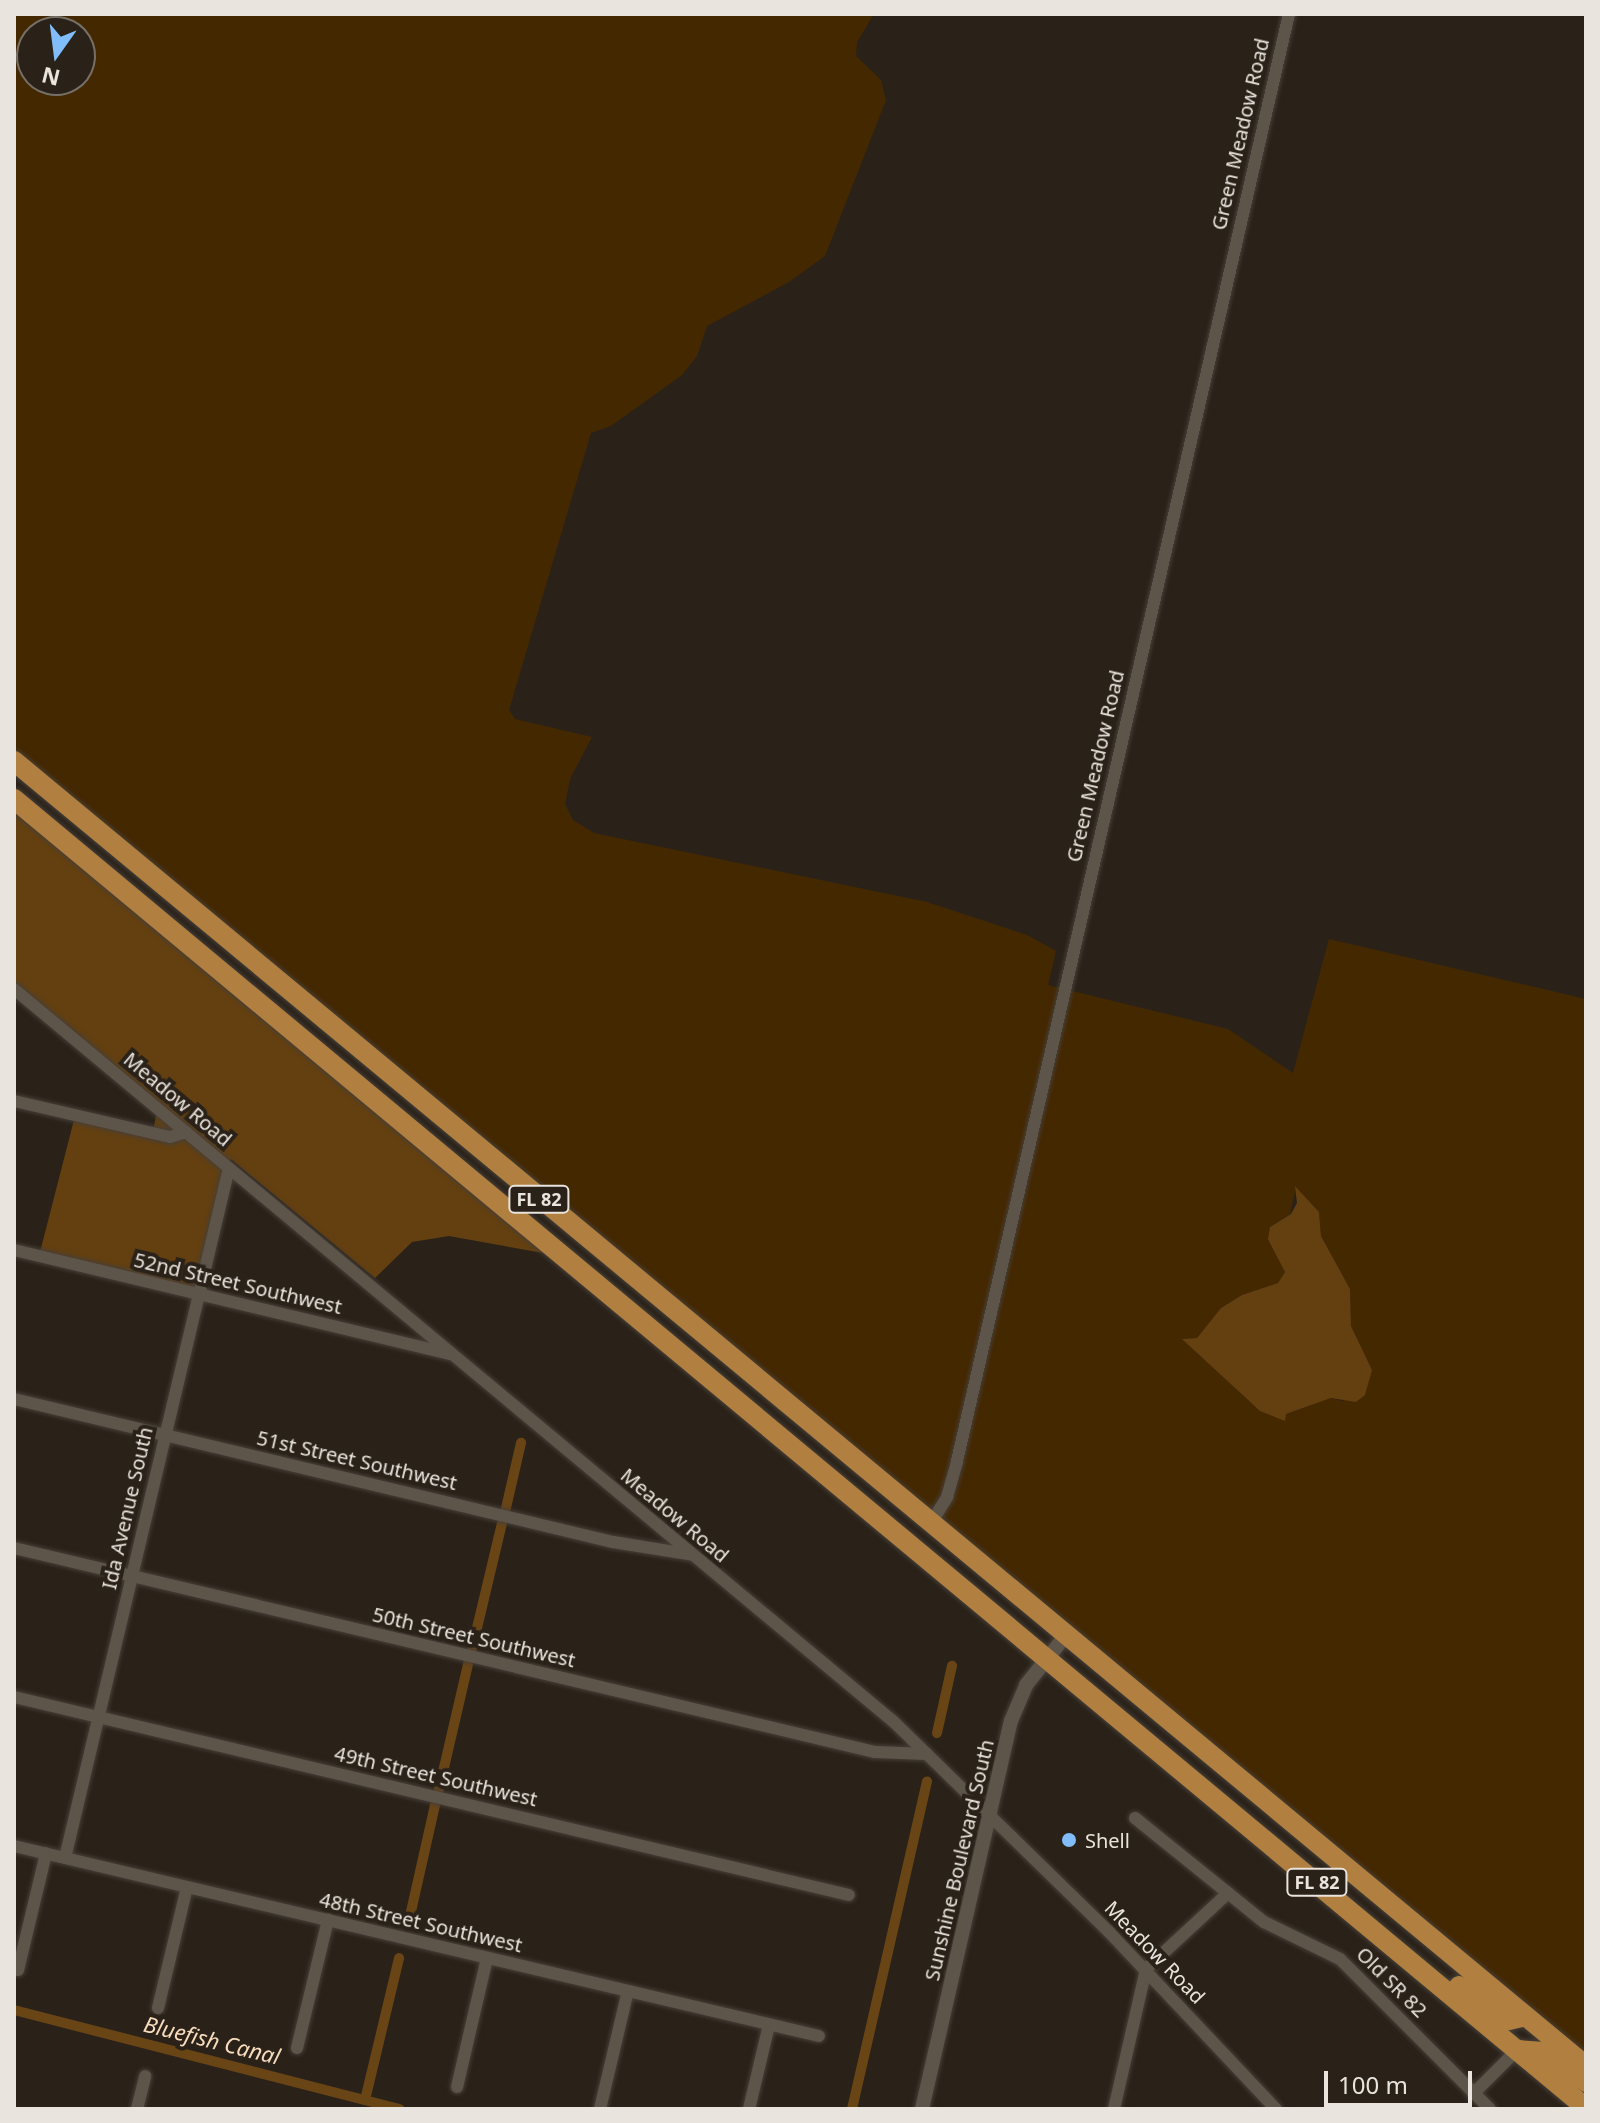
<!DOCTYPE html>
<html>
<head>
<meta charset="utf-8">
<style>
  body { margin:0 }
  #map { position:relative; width:1600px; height:2123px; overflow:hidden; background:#2a2219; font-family:"Noto Sans",sans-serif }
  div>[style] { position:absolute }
  .green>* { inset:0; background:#442800 }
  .forest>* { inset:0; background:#644010 }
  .canal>* { height:10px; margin:-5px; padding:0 5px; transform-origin:5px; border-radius:5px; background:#694516 }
  .roads { filter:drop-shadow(0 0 2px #463f38) drop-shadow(0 0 2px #463f38) }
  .minor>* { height:12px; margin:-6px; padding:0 6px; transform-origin:6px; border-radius:6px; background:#5e554a }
  .tertiary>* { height:14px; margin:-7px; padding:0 7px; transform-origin:7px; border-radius:7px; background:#5e554a }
  .trunk>* { height:20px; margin:-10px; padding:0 10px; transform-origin:10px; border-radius:10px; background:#b18040 }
  .dots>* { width:22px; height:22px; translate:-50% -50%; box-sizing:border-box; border:4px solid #2a2219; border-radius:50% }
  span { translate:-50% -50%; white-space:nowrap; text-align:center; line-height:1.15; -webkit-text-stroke:8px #2a2219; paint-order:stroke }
  .shield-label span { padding:2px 6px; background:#2a2219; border:2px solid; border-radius:6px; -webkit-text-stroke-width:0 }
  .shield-label { font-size:18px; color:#e9e4de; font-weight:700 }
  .street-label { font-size:20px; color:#e9e4de }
  .poi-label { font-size:20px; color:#e9e4de }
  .left { translate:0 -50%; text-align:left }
  .water-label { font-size:22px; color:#f9dcbe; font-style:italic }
  .frame { position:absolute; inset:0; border:16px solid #e9e4de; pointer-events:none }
  .north { position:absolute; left:16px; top:16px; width:80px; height:80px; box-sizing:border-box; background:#2a2219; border:2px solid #767068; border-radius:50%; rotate:194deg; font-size:22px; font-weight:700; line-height:32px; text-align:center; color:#e9e4de }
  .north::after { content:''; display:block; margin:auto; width:28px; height:36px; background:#80bdfa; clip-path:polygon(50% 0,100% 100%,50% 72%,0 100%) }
  .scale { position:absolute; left:1324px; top:2071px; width:148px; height:36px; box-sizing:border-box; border:4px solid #e9e4de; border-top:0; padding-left:10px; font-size:24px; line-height:28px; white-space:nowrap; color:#e9e4de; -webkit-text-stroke:6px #2a2219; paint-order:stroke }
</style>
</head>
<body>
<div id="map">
  <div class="green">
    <i style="clip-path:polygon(evenodd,14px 14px,874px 14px,857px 42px,856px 56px,881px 80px,886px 100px,825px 256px,789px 282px,707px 326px,697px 356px,682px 375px,611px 426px,591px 433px,509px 710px,515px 719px,592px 737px,570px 779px,565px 804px,573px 820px,594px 833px,927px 902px,1027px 935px,1056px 951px,1048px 985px,1228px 1029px,1293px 1073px,1329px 939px,1586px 999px,1586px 2058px,14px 754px,14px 14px,32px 32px,80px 32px,80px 80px,32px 80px,32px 32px,14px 14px,1296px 1187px,1319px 1212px,1321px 1236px,1350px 1289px,1351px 1326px,1372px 1370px,1343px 1401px,1331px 1398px,1286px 1414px,1250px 1402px,1183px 1339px,1197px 1338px,1221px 1308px,1242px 1295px,1278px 1283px,1285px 1272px,1270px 1227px,1290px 1214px,1296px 1187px)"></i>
  </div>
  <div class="forest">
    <i style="clip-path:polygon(14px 807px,554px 1255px,449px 1236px,412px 1242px,375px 1278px,231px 1159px,195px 1293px,39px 1256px,75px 1116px,153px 1132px,158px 1105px,14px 988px)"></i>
    <i style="clip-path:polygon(1295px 1186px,1319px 1212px,1321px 1236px,1350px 1289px,1351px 1326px,1372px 1370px,1365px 1395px,1356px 1402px,1331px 1398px,1286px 1414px,1285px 1421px,1260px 1411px,1182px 1339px,1197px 1338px,1221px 1308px,1242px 1295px,1278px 1283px,1285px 1272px,1268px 1239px,1270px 1227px,1291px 1214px,1297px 1203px)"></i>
  </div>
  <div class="canal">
    <i style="left:506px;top:1508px;width:67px;rotate:-77deg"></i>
    <i style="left:472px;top:1649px;width:130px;rotate:-76.6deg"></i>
    <i style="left:937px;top:1733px;width:69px;rotate:-77.4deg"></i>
    <i style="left:439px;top:1789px;width:128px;rotate:-76.9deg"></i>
    <i style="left:410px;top:1916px;width:114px;rotate:-77.3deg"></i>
    <i style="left:14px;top:2010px;width:398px;rotate:14.4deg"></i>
    <i style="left:365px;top:2100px;width:146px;rotate:-76.5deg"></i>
    <i style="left:852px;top:2109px;width:336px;rotate:-77.1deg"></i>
  </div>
  <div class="roads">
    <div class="minor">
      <i style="left:14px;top:989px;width:1145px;rotate:39.79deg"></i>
      <i style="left:894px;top:1722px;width:302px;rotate:44.3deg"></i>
      <i style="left:1110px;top:1933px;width:242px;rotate:46.7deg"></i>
      <i style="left:14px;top:1101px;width:160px;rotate:13deg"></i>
      <i style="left:170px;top:1137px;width:17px;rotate:-17deg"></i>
      <i style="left:14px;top:1250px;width:449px;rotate:13.4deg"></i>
      <i style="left:14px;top:1399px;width:616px;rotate:13.43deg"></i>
      <i style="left:613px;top:1542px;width:81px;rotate:9.2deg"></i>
      <i style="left:931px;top:1523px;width:31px;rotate:-58deg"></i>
      <i style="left:947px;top:1497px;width:37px;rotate:-74deg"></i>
      <i style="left:957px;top:1461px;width:1485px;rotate:-77.08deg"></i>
      <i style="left:14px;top:1548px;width:885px;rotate:13.33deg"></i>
      <i style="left:875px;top:1752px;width:52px;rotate:2.2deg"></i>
      <i style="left:14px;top:1697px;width:858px;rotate:13.34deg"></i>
      <i style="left:1135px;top:1818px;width:166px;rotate:38.9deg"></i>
      <i style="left:1264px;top:1922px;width:85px;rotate:26deg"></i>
      <i style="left:1340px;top:1959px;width:212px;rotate:45deg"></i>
      <i style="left:14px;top:1846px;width:827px;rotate:13.28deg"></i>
      <i style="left:65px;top:1858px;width:709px;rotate:-76.63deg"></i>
      <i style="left:18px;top:1970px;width:120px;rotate:-76.5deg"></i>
      <i style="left:158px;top:2008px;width:124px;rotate:-76.5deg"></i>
      <i style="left:297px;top:2048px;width:132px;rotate:-76.4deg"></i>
      <i style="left:457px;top:2087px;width:132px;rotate:-76.9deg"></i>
      <i style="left:1473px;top:2094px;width:62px;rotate:-45deg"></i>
      <i style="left:137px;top:2109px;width:34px;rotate:-76deg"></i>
      <i style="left:600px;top:2109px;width:121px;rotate:-76.7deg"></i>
      <i style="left:749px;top:2109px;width:86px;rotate:-76.6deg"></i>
      <i style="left:1114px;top:2109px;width:144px;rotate:-77.1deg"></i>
      <i style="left:1146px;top:1969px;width:112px;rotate:-42.8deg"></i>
    </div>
    <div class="tertiary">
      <i style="left:922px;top:2109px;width:398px;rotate:-77.1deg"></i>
      <i style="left:1011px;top:1721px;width:39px;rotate:-67deg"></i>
      <i style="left:1026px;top:1685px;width:64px;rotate:-51.3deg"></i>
    </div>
    <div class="trunk">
      <i style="left:14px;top:761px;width:2043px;rotate:39.7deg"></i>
      <i style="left:14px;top:799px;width:2046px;rotate:39.78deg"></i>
      <i style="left:1459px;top:1986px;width:60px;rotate:34.2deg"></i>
      <i style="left:1509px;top:2020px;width:17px;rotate:-13deg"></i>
      <i style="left:1517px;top:2050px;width:27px;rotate:4deg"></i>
      <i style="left:1544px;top:2052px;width:52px;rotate:35.5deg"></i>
    </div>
  </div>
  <div class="dots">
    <i style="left:1069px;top:1840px;background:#80bdfa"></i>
  </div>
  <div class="shield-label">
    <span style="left:539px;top:1199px">FL 82</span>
    <span style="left:1317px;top:1882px">FL 82</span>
  </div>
  <div class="street-label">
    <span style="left:1240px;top:134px;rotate:-77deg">Green Meadow Road</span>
    <span style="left:1095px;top:766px;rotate:-77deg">Green Meadow Road</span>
    <span style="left:178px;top:1099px;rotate:40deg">Meadow Road</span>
    <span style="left:238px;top:1283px;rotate:13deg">52nd Street Southwest</span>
    <span style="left:357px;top:1460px;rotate:13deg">51st Street Southwest</span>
    <span style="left:127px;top:1508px;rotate:-77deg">Ida Avenue South</span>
    <span style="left:675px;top:1515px;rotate:40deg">Meadow Road</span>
    <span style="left:474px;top:1637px;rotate:13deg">50th Street Southwest</span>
    <span style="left:436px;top:1776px;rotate:13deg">49th Street Southwest</span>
    <span style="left:959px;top:1860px;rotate:-77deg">Sunshine Boulevard South</span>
    <span style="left:421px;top:1922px;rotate:13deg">48th Street Southwest</span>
    <span style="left:1155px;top:1952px;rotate:46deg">Meadow Road</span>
    <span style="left:1392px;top:1982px;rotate:45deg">Old SR 82</span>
  </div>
  <div class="poi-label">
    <span class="left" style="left:1085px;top:1840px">Shell</span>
  </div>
  <div class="water-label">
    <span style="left:212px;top:2040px;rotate:14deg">Bluefish Canal</span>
  </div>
  <div class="frame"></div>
  <div class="north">N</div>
  <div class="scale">100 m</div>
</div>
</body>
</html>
